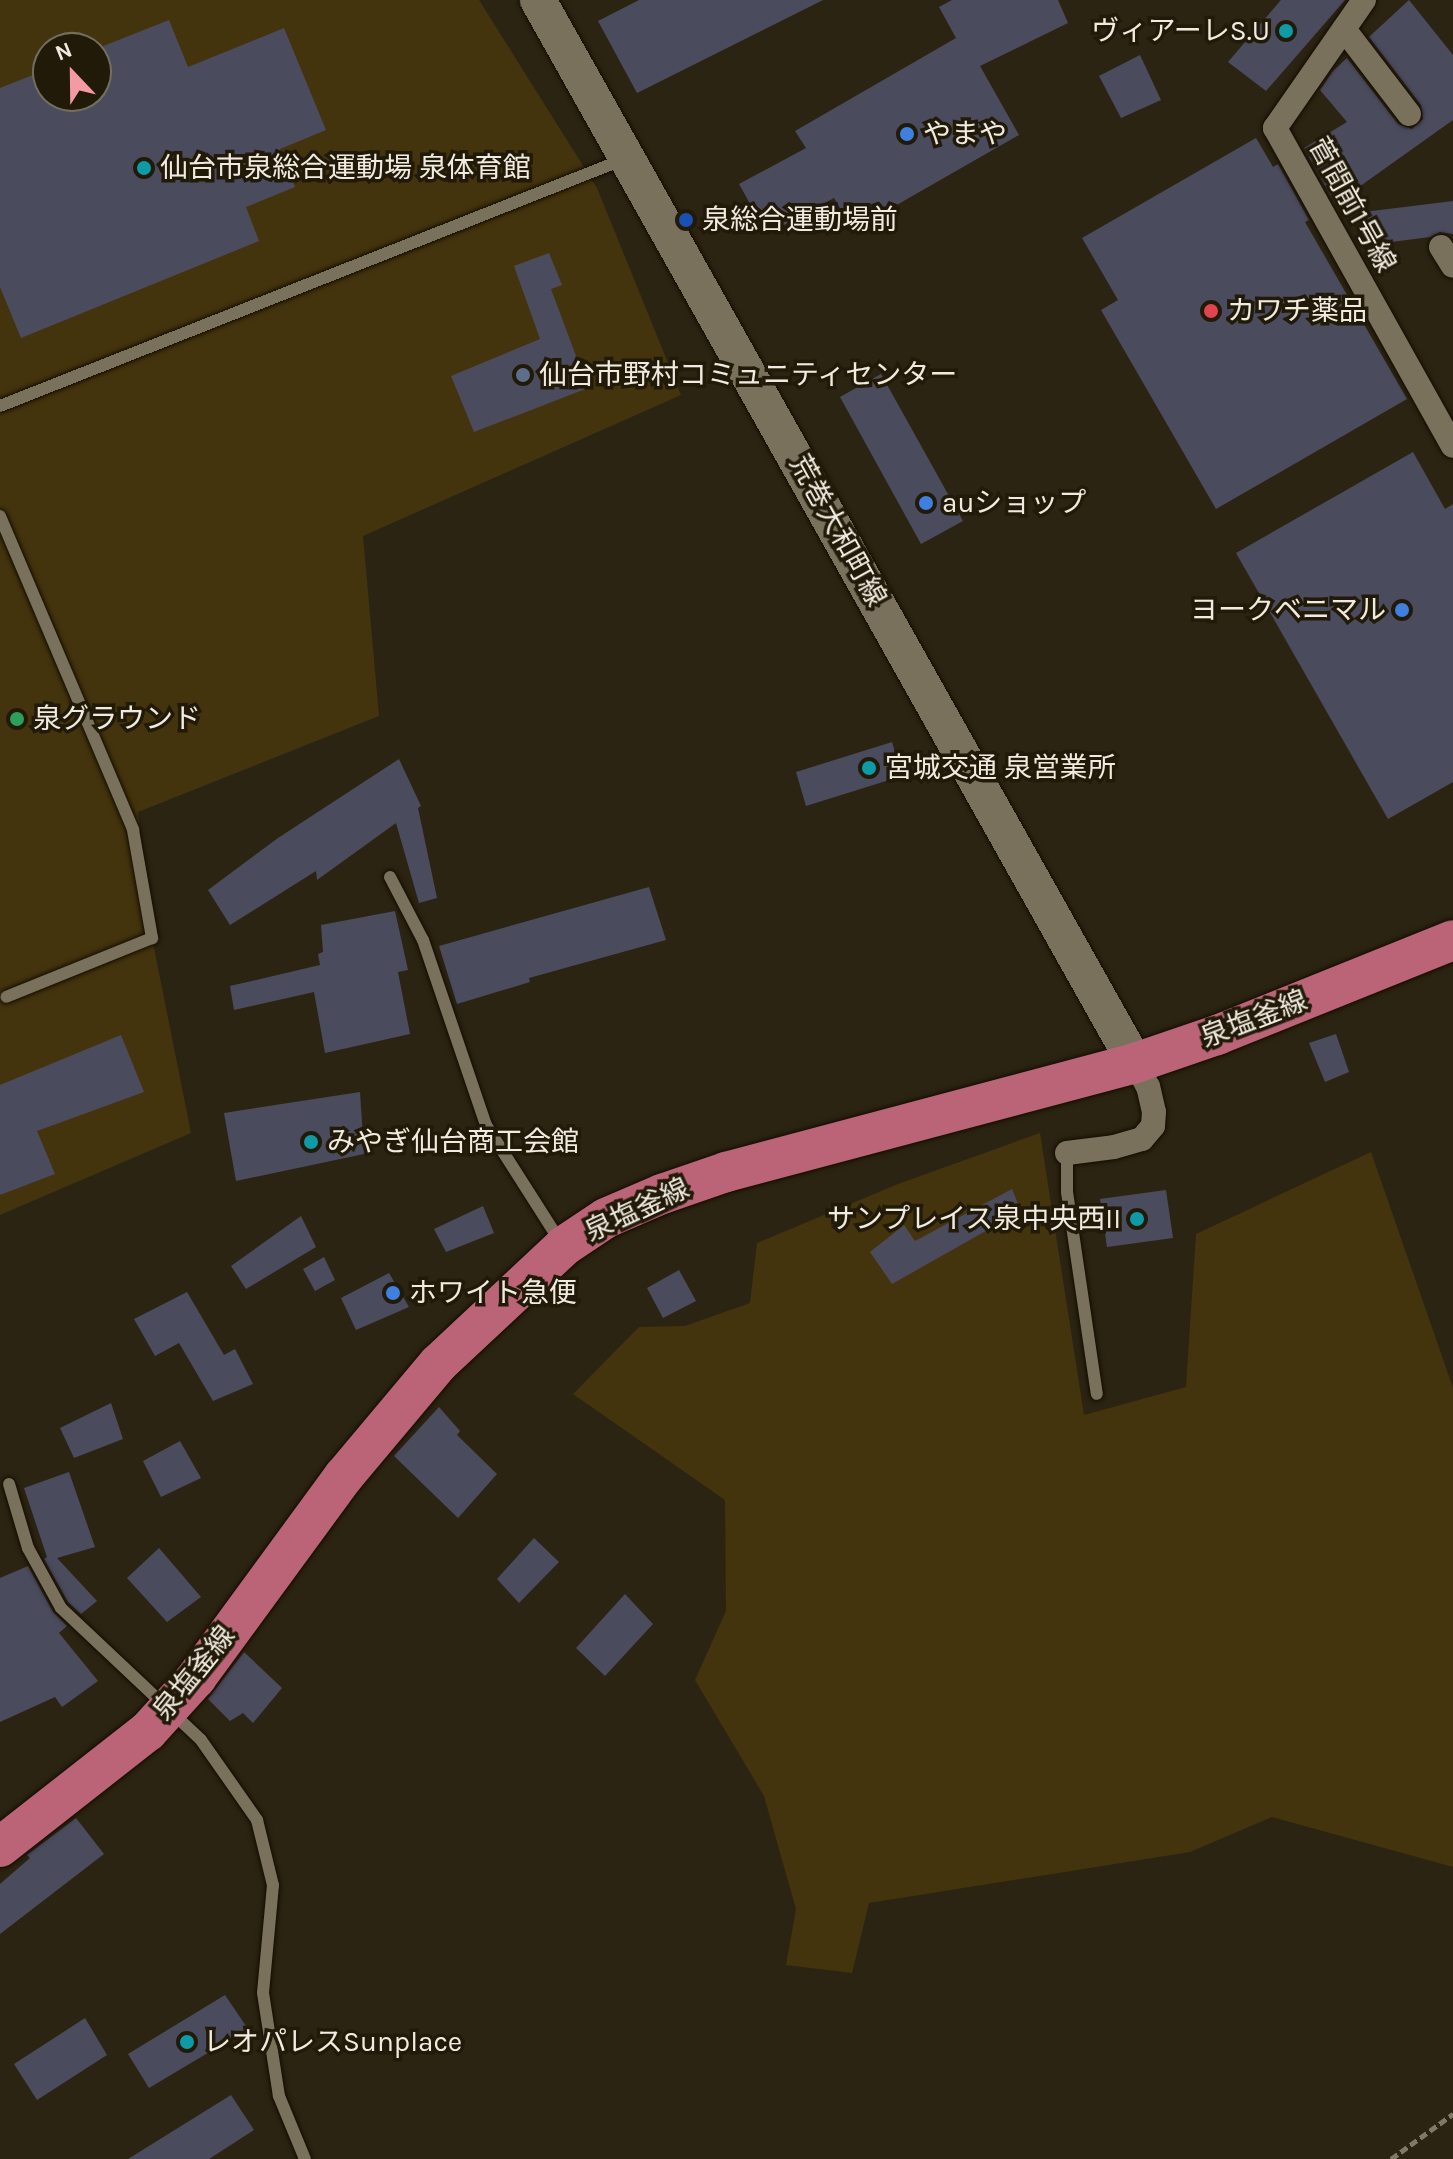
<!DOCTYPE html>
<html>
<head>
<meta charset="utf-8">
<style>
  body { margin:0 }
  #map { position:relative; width:1453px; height:2159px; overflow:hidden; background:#2c2412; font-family:Karla,"Noto Sans JP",sans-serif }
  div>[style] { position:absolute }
  .green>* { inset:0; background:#44340d }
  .building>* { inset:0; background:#4b4b5e }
  .path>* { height:5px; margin-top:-2.5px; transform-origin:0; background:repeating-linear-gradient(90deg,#7f796a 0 8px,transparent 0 12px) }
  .roads { filter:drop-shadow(0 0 2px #140d01) drop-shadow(0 0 2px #140d01) }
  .lane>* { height:12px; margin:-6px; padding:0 6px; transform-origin:6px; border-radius:6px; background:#7a715d }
  .street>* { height:24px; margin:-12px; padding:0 12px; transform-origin:12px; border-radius:12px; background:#7a715d }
  .secondary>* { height:36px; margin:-18px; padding:0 18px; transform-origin:18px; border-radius:18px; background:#7a715d }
  .primary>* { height:40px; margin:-20px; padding:0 20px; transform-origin:20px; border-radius:20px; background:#bb6478 }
  .dots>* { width:22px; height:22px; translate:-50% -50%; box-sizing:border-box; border:4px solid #221a09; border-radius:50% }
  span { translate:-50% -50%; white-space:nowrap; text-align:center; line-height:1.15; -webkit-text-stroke:7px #221a09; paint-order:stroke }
  .poi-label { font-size:28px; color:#f0ebe0 }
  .right { translate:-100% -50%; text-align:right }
  .left { translate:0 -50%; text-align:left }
  .street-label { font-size:28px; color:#f0ebe0 }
  .north { position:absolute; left:32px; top:32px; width:80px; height:80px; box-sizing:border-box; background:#221a09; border:2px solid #746e5f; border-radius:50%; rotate:338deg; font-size:22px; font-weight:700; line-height:32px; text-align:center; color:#f0ebe0 }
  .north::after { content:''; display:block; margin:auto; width:28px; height:36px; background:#f49aa4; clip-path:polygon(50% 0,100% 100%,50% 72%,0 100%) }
</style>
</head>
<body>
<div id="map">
  <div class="green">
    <i style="clip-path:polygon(evenodd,0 0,479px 0,597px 188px,681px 395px,363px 536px,379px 716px,138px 812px,150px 928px,191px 1133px,0 1215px,0 0,48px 48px,96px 48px,96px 96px,48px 96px,48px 48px)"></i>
    <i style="clip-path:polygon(1040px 1133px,1084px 1415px,1186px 1387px,1196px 1234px,1371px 1152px,1453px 1388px,1453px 1867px,1272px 1817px,1190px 1852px,869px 1903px,852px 1973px,786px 1965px,796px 1909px,764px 1796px,695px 1680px,726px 1611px,725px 1500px,573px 1394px,639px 1327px,685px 1326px,750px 1303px,757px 1243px,898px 1184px)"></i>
  </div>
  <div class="building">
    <i style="clip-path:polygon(639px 0,823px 0,637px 93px,598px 21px)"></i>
    <i style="clip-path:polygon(952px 0,1058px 0,1068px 23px,980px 66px,1019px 135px,853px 230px,834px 198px,767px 234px,739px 184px,806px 148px,795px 131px,956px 38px,939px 7px)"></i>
    <i style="clip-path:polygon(1281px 0,1345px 0,1266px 91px,1228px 62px)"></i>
    <i style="clip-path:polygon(1409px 0,1453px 55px,1453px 120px,1335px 204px,1304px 148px,1347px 122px,1320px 90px,1333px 71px,1347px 58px,1398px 124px,1412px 129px,1423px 119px,1421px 105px,1369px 37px)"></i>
    <i style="clip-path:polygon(169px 20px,188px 67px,284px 28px,326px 130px,280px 149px,295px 187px,246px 207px,259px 241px,21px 338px,0 287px,0 88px,48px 69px,48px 96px,96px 96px,96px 49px)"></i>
    <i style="clip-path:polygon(1140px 55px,1161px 100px,1121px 118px,1099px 76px)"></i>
    <i style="clip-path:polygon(1256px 138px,1273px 167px,1278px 164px,1309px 220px,1305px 222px,1407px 399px,1216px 509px,1101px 310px,1118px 300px,1082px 238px)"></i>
    <i style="clip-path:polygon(1453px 201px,1453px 234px,1440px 232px,1430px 237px,1368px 245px,1364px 212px)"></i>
    <i style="clip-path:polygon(549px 253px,562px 285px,551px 289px,588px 388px,474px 432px,451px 376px,540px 339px,514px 266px)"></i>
    <i style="clip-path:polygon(881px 374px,963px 521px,921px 544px,840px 397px)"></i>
    <i style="clip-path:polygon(1413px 452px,1445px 509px,1453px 504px,1453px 782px,1388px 819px,1236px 553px)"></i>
    <i style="clip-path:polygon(892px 742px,902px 776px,806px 806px,796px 772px)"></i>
    <i style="clip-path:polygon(399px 759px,421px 806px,418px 808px,437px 898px,419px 903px,396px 823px,317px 880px,316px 871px,230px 925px,208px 890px,278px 838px)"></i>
    <i style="clip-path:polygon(649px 887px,666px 940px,529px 978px,530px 982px,457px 1004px,439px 946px)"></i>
    <i style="clip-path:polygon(395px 911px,408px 970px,398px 972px,410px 1034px,325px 1053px,314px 992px,234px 1010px,230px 986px,320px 965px,318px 954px,323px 952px,321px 925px)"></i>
    <i style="clip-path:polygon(1336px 1034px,1349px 1072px,1325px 1082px,1309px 1043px)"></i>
    <i style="clip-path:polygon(121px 1035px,144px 1092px,37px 1131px,55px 1174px,0 1195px,0 1085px)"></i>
    <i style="clip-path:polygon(360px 1092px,364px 1154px,236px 1181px,224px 1113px)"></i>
    <i style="clip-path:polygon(1012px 1189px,1021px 1211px,892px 1284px,870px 1252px,904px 1225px,915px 1241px)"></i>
    <i style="clip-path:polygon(1166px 1190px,1173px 1238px,1107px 1247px,1100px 1199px)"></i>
    <i style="clip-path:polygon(483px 1206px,494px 1233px,446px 1252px,434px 1229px)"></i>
    <i style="clip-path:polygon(301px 1216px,316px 1247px,246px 1289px,231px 1266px)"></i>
    <i style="clip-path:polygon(324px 1257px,335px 1280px,315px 1291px,303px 1269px)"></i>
    <i style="clip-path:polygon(679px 1270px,696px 1301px,663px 1318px,647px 1288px)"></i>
    <i style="clip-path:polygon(389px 1273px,409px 1307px,356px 1330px,341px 1298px)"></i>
    <i style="clip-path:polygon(187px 1292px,224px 1355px,235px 1349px,253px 1384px,213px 1401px,179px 1343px,155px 1356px,134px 1319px)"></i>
    <i style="clip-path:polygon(111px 1403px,123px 1439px,74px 1458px,60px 1428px)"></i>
    <i style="clip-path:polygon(439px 1407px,460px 1431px,457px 1435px,497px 1474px,458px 1518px,394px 1456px)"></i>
    <i style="clip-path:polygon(180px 1441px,201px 1478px,161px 1497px,143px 1461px)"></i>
    <i style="clip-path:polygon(69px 1472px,95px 1547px,57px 1558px,97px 1601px,81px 1614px,68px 1602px,44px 1559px,47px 1557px,24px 1488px)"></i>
    <i style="clip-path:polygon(534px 1538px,559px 1562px,519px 1603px,497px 1579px)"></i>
    <i style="clip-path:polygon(159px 1548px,201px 1597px,167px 1622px,127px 1578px)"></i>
    <i style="clip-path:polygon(28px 1566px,53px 1612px,67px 1626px,59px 1633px,98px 1681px,62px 1707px,55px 1697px,0 1722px,0 1578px)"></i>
    <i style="clip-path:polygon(625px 1594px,653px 1624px,605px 1676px,576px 1648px)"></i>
    <i style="clip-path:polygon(244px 1652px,282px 1688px,253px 1723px,243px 1713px,230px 1721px,208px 1699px)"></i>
    <i style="clip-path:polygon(76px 1818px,104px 1854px,0 1934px,0 1884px,30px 1858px,27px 1855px)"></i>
    <i style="clip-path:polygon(225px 1995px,248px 2029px,149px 2088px,128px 2054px)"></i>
    <i style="clip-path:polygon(85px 2018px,107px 2055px,37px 2100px,14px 2064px)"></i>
    <i style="clip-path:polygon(231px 2095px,254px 2130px,209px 2159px,128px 2159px)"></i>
  </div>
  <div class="path">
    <i style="left:1391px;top:2159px;width:77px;rotate:-36deg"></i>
  </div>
  <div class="roads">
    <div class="lane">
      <i style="left:0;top:406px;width:669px;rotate:-21.58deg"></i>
      <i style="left:0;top:516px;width:341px;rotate:67deg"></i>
      <i style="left:133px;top:830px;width:110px;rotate:80deg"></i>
      <i style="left:152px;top:938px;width:157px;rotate:158deg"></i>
      <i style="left:390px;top:877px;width:71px;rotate:62.4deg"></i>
      <i style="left:423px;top:940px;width:195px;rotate:71.2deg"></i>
      <i style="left:486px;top:1125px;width:138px;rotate:57.5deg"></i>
      <i style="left:1067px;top:1153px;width:39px;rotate:90deg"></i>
      <i style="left:1067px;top:1192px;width:204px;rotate:81.6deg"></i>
      <i style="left:9px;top:1484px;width:67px;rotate:73.5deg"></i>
      <i style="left:28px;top:1548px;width:68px;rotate:61.2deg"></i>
      <i style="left:61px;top:1608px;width:192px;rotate:43.3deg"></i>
      <i style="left:201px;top:1740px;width:98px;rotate:55deg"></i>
      <i style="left:257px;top:1820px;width:67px;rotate:76.2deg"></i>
      <i style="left:273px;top:1885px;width:108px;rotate:95.3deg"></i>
      <i style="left:263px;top:1993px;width:104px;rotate:81.2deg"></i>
      <i style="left:279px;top:2096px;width:68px;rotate:67.6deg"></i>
    </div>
    <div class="street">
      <i style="left:1364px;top:0;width:156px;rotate:124.8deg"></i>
      <i style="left:1275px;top:128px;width:364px;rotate:60.8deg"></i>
      <i style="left:1344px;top:29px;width:107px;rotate:52.6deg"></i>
      <i style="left:1441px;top:247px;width:22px;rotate:58deg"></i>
      <i style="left:1067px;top:1153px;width:47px;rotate:-7.3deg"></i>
      <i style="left:1114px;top:1147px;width:29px;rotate:-16deg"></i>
      <i style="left:1142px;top:1139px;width:17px;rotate:-50deg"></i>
      <i style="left:1153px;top:1126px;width:14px;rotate:-86deg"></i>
      <i style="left:1154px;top:1112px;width:26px;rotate:-103deg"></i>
      <i style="left:1148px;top:1087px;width:27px;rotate:-118deg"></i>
    </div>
    <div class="secondary">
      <i style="left:538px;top:0;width:1219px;rotate:60.68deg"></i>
    </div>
    <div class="primary">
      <i style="left:0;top:1847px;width:188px;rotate:-38.1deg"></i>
      <i style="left:148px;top:1731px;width:72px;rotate:-47.8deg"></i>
      <i style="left:196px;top:1678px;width:250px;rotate:-53.8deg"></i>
      <i style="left:344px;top:1476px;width:146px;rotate:-50deg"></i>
      <i style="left:438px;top:1364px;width:173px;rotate:-43.1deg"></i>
      <i style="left:564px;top:1246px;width:50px;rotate:-33.7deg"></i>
      <i style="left:606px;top:1218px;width:61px;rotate:-23.2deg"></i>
      <i style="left:662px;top:1194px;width:68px;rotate:-19deg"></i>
      <i style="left:726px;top:1172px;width:423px;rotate:-14.9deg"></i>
      <i style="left:1135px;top:1063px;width:87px;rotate:-18.9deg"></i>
      <i style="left:1217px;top:1035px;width:254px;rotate:-21.9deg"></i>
    </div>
  </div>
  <div class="dots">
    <i style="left:1286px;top:31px;background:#0f9aa8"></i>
    <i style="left:907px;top:134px;background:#3f7fe0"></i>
    <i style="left:144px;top:168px;background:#0f9aa8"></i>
    <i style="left:686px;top:220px;background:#1a4fb4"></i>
    <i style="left:1211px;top:311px;background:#e0444e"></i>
    <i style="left:523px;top:375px;background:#5c6f8a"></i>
    <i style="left:926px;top:503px;background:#3f7fe0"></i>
    <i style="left:1402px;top:610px;background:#3f7fe0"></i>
    <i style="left:17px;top:719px;background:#2e9e5b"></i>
    <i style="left:869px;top:768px;background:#0f9aa8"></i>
    <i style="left:311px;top:1142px;background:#0f9aa8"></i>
    <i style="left:1137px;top:1219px;background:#0f9aa8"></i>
    <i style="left:393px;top:1293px;background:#3f7fe0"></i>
    <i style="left:187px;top:2042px;background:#0f9aa8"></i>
  </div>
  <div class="poi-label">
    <span class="right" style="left:1270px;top:31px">ヴィアーレS.U</span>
    <span class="left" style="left:923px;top:134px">やまや</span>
    <span class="left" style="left:160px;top:168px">仙台市泉総合運動場 泉体育館</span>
    <span class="left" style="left:702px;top:220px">泉総合運動場前</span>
    <span class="left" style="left:1227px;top:311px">カワチ薬品</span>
    <span class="left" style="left:539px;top:375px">仙台市野村コミュニティセンター</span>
    <span class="left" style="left:942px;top:503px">auショップ</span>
    <span class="right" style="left:1386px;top:610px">ヨークベニマル</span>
    <span class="left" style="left:33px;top:719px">泉グラウンド</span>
    <span class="left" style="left:885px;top:768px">宮城交通 泉営業所</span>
    <span class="left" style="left:327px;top:1142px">みやぎ仙台商工会館</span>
    <span class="right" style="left:1121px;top:1219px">サンプレイス泉中央西II</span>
    <span class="left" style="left:409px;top:1293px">ホワイト急便</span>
    <span class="left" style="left:203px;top:2042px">レオパレスSunplace</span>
  </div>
  <div class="street-label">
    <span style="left:1352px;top:205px;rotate:61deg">菅間前1号線</span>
    <span style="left:838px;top:531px;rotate:61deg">荒巻大和町線</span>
    <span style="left:1254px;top:1019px;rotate:-21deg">泉塩釜線</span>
    <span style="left:637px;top:1210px;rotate:-25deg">泉塩釜線</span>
    <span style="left:194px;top:1673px;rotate:-51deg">泉塩釜線</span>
  </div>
  <div class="north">N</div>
</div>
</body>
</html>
